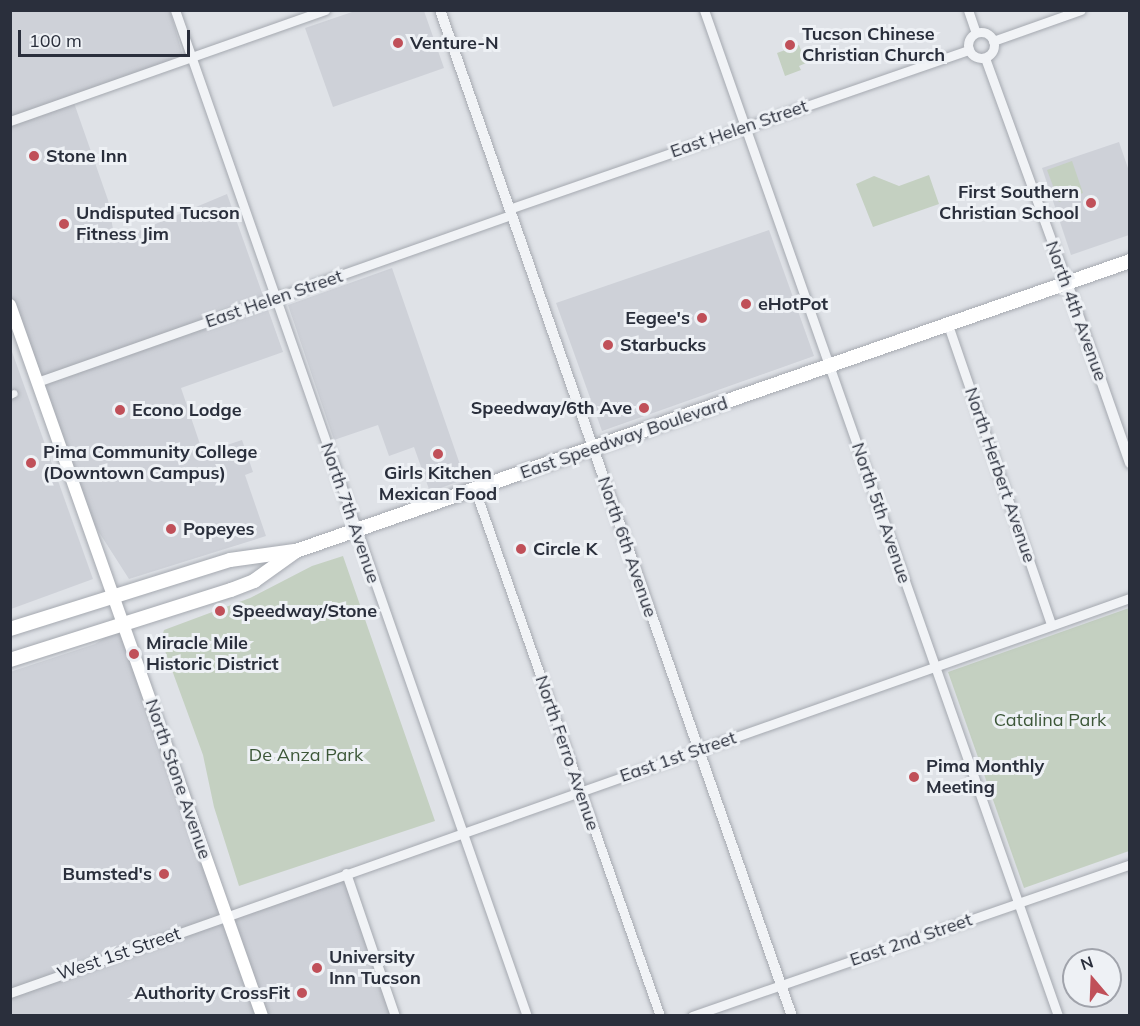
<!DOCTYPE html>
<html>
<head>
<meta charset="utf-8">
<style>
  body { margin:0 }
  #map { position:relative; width:1140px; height:1026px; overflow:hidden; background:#dfe2e7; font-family:Mulish,sans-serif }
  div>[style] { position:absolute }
  .built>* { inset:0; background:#ced1d8 }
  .green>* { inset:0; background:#c4d0c1 }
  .roads { filter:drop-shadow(0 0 2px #a5a9b0) drop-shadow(0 0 2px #a5a9b0) }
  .pedestrian>* { height:7px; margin:-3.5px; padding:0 3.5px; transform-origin:3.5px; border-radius:3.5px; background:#f1f3f6 }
  .minor>* { height:9px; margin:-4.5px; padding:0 4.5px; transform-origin:4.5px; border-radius:4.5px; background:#f1f3f6 }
  .minor>.ring { margin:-4.5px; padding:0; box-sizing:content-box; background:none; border:9px solid #f1f3f6; border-radius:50% }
  .tertiary>* { height:10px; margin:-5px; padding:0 5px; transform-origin:5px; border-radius:5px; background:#f1f3f6 }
  .secondary>* { height:12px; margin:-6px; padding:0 6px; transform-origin:6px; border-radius:6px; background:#fff }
  .primary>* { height:14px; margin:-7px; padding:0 7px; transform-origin:7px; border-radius:7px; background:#fff }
  .dots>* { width:16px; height:16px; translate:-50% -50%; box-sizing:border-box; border:3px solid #eef1f5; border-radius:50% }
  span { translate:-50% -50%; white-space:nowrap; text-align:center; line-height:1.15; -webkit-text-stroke:6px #eef1f5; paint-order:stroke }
  .poi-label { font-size:18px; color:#2a2f3c; font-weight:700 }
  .left { translate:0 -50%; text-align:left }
  .right { translate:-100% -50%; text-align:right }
  .street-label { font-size:18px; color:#2a2f3c }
  .park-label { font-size:18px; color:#3c5738 }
  .frame { position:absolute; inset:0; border:12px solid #2a2f3c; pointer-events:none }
  .north { position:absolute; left:1062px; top:948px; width:60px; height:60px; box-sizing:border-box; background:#eef1f5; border:2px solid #a0a3ab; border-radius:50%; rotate:341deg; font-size:16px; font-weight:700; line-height:24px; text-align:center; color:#2a2f3c }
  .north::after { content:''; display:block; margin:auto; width:21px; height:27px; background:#c05059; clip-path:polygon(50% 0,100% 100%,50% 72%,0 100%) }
  .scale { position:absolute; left:18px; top:30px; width:172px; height:27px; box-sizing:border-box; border:3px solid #2a2f3c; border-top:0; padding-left:8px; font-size:18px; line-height:21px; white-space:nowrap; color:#2a2f3c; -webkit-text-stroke:4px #eef1f5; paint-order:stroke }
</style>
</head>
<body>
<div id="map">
  <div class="built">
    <i style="clip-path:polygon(10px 11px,170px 11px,183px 56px,73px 100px,108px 200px,115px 241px,227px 194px,283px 352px,181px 388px,203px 453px,242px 440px,253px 472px,245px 475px,266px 536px,129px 579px,79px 501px,11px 305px)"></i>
    <i style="clip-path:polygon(355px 11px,424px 11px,444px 68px,333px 107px,305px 28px)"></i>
    <i style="clip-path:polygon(1119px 142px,1129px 171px,1129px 235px,1071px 255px,1042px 168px)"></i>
    <i style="clip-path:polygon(769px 230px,814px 356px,602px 431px,556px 303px)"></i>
    <i style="clip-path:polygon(392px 268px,465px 479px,430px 492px,414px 447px,389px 456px,378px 425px,334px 440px,288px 305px)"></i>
    <i style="clip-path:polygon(10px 346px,93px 579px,11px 609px,10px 609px)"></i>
    <i style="clip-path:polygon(124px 625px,227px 916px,346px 873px,395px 1015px,11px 1015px,10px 672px,95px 644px)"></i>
  </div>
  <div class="green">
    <i style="clip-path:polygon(799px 45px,806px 63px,799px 66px,801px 70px,785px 76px,777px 53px)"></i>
    <i style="clip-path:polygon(1072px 161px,1083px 193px,1059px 202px,1047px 170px)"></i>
    <i style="clip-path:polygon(929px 175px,939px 204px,873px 227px,856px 184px,874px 176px,899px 186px)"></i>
    <i style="clip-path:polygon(343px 556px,435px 821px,239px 886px,214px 807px,203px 755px,161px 640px,164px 630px,250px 598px,312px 566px)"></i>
    <i style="clip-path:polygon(1129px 608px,1129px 851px,1024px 888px,948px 672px)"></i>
  </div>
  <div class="roads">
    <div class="pedestrian">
      <i style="left:10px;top:395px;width:4px;rotate:-27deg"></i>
    </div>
    <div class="minor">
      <i style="left:175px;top:10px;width:1066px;rotate:70.72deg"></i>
      <i style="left:704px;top:10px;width:1066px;rotate:70.61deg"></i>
      <i style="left:968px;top:10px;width:24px;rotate:71deg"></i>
      <i class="ring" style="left:968px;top:32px;width:17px;height:17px"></i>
      <i style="left:993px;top:41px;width:93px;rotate:-19.4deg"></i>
      <i style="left:985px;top:58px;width:239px;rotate:70deg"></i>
      <i style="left:10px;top:121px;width:334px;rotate:-19.4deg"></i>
      <i style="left:509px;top:209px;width:487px;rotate:-19.1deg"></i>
      <i style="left:948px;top:325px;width:316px;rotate:71deg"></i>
      <i style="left:37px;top:382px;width:503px;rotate:-19.41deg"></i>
      <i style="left:475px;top:490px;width:558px;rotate:70.62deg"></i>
      <i style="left:346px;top:873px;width:151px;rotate:71.1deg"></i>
      <i style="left:10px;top:993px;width:1188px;rotate:-19.43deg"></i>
      <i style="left:692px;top:1016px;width:464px;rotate:-19.1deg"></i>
    </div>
    <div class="tertiary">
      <i style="left:440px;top:10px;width:1066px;rotate:70.72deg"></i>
      <i style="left:1067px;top:283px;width:191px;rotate:70.7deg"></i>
    </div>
    <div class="secondary">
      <i style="left:10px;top:305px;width:754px;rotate:70.48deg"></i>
    </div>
    <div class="primary">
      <i style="left:10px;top:629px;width:231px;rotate:-17.4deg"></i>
      <i style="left:230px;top:560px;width:65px;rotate:-8deg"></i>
      <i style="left:10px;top:660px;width:232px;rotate:-17.6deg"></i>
      <i style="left:231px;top:590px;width:25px;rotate:-21deg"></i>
      <i style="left:254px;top:581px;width:52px;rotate:-35.5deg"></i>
      <i style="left:296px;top:551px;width:883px;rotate:-19.17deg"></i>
    </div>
  </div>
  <div class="dots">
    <i style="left:398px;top:43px;background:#c05059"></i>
    <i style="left:790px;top:45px;background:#c05059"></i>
    <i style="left:34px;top:156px;background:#c05059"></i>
    <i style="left:1091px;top:203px;background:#c05059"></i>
    <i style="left:64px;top:224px;background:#c05059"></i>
    <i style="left:746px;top:304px;background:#c05059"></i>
    <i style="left:702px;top:318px;background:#c05059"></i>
    <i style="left:608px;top:345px;background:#c05059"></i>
    <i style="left:644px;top:408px;background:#c05059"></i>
    <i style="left:120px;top:410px;background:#c05059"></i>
    <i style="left:438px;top:454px;background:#c05059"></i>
    <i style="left:31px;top:463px;background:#c05059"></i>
    <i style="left:171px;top:529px;background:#c05059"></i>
    <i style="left:521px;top:549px;background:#c05059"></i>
    <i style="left:220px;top:611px;background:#c05059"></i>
    <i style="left:134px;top:654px;background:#c05059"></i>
    <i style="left:914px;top:777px;background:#c05059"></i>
    <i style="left:164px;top:874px;background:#c05059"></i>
    <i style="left:317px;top:968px;background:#c05059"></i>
    <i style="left:302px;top:993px;background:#c05059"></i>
  </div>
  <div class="poi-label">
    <span class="left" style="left:802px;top:45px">Tucson Chinese<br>Christian Church</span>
    <span class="left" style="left:410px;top:43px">Venture-N</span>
    <span class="left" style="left:46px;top:156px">Stone Inn</span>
    <span class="right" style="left:1079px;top:203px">First Southern<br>Christian School</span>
    <span class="left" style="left:76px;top:224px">Undisputed Tucson<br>Fitness Jim</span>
    <span class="left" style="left:758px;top:304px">eHotPot</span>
    <span class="right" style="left:690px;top:318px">Eegee's</span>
    <span class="left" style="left:620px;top:345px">Starbucks</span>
    <span class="right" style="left:632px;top:408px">Speedway/6th Ave</span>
    <span class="left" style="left:132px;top:410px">Econo Lodge</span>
    <span class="left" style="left:43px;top:463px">Pima Community College<br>(Downtown Campus)</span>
    <span style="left:438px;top:484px">Girls Kitchen<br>Mexican Food</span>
    <span class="left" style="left:183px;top:529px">Popeyes</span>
    <span class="left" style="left:533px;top:549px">Circle K</span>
    <span class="left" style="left:232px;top:611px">Speedway/Stone</span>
    <span class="left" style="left:146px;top:654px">Miracle Mile<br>Historic District</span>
    <span class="left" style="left:926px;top:777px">Pima Monthly<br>Meeting</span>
    <span class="right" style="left:152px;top:874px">Bumsted's</span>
    <span class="left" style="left:329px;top:968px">University<br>Inn Tucson</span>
    <span class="right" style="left:290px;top:993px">Authority CrossFit</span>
  </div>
  <div class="street-label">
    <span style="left:739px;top:129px;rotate:-19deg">East Helen Street</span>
    <span style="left:274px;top:299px;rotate:-19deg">East Helen Street</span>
    <span style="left:1076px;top:311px;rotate:70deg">North 4th Avenue</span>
    <span style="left:624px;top:438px;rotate:-19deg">East Speedway Boulevard</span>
    <span style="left:1000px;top:475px;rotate:71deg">North Herbert Avenue</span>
    <span style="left:350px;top:513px;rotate:71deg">North 7th Avenue</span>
    <span style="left:881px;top:513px;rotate:71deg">North 5th Avenue</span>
    <span style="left:627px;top:547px;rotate:71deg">North 6th Avenue</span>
    <span style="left:567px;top:753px;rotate:71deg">North Ferro Avenue</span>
    <span style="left:678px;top:757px;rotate:-19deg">East 1st Street</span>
    <span style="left:178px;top:779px;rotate:71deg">North Stone Avenue</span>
    <span style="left:911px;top:940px;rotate:-19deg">East 2nd Street</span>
    <span style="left:119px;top:954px;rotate:-19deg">West 1st Street</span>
  </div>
  <div class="park-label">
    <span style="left:1050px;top:720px">Catalina Park</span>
    <span style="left:306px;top:755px">De Anza Park</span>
  </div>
  <div class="frame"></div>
  <div class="north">N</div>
  <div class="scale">100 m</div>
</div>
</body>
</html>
